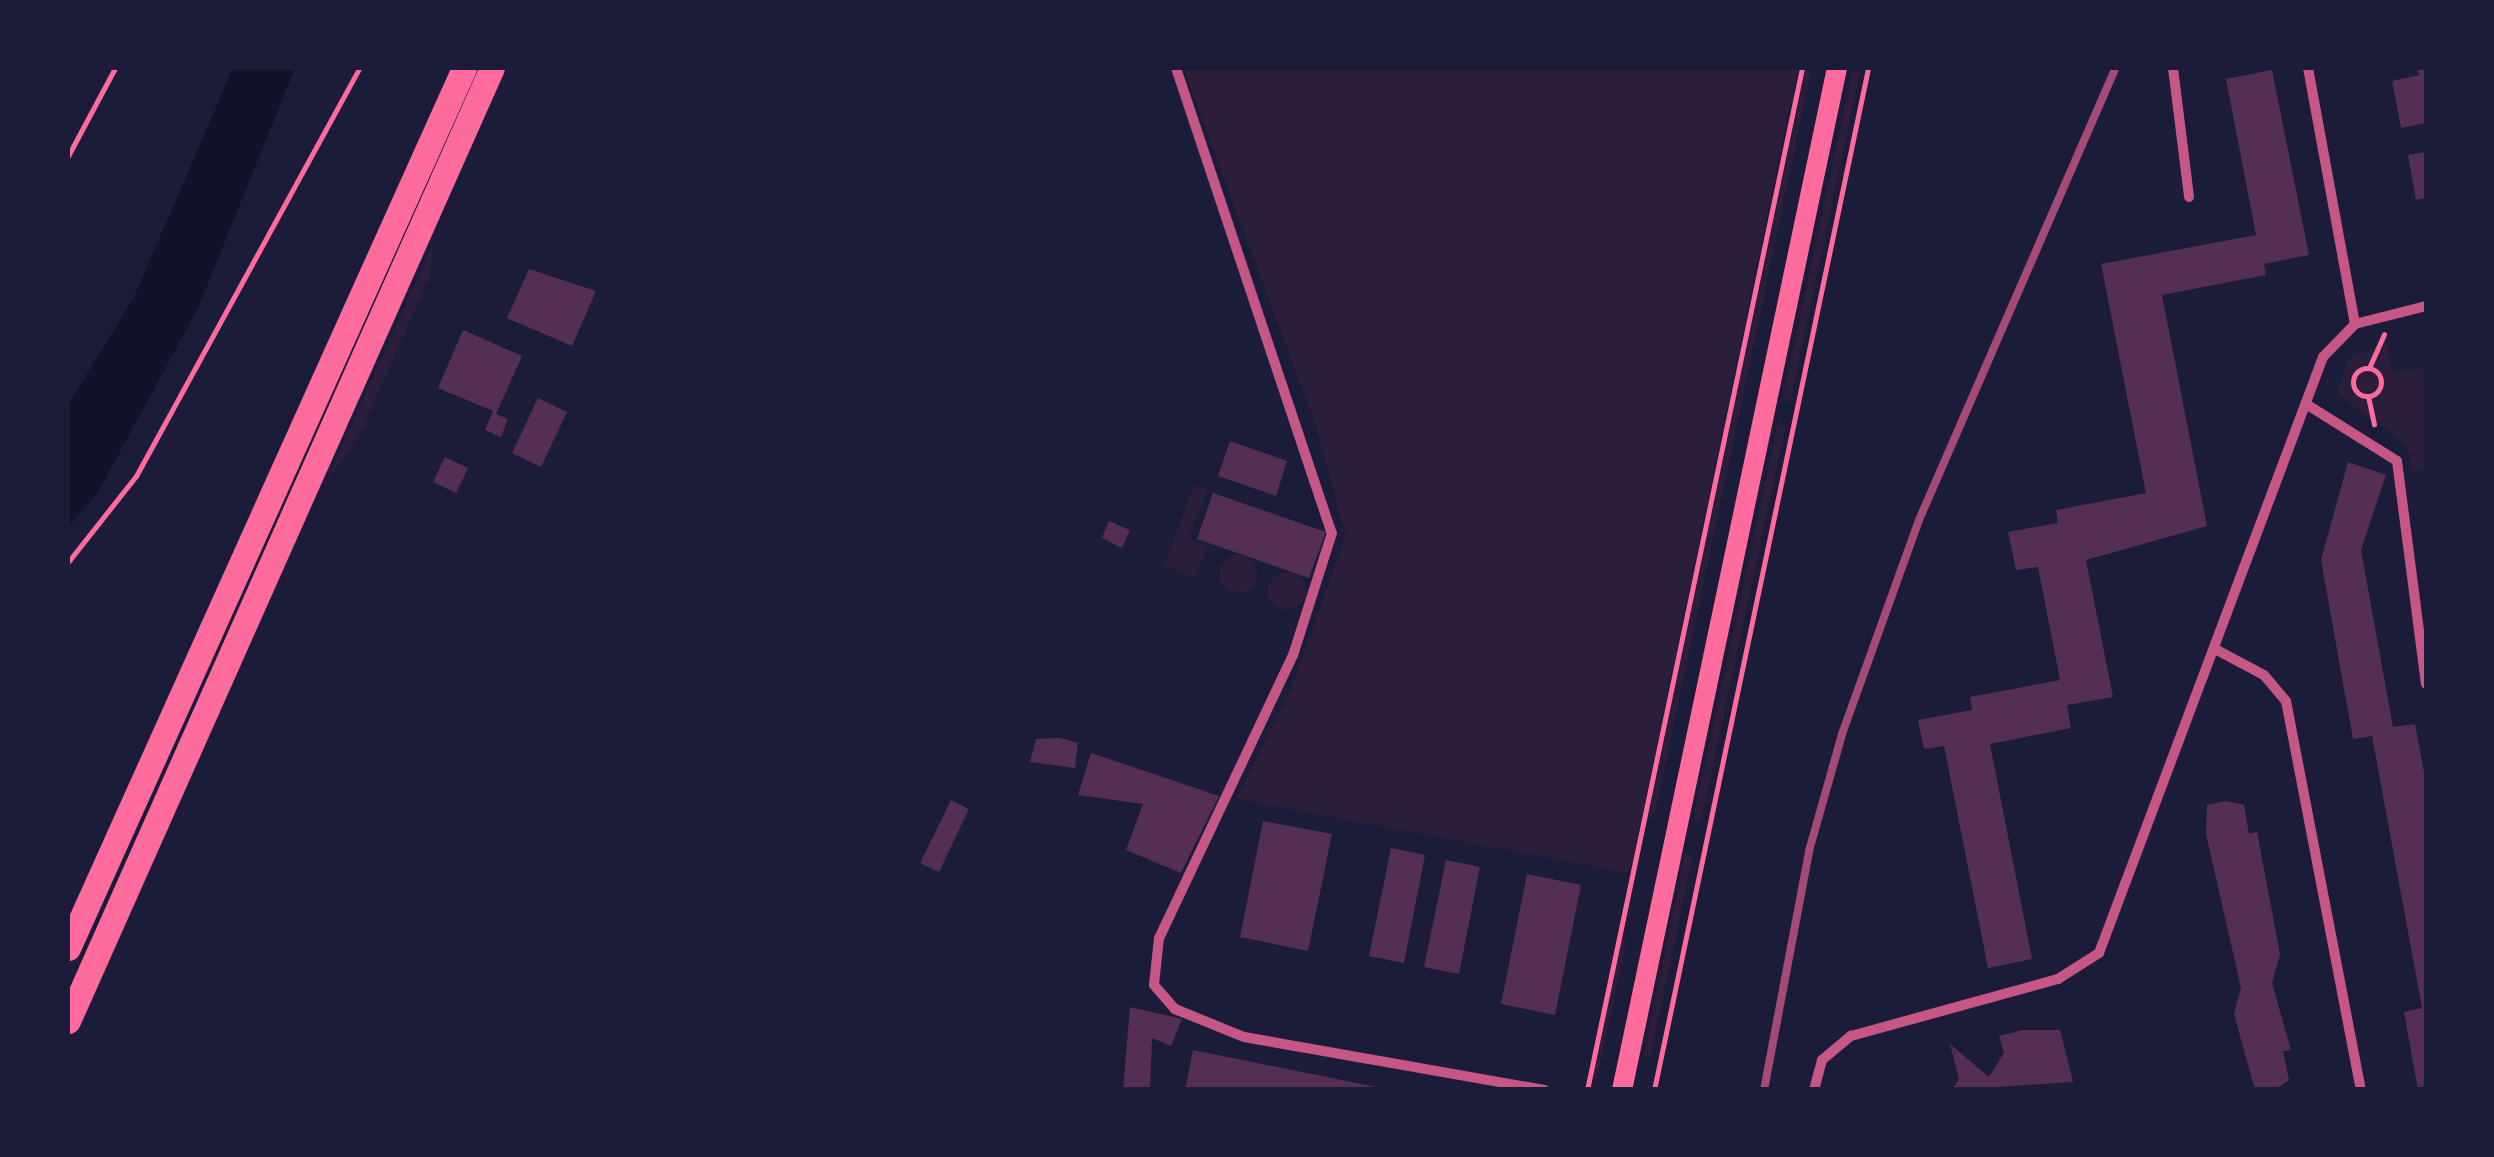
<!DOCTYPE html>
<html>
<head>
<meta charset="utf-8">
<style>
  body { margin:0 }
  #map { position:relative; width:2494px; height:1157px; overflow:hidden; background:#1b1b3a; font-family:"Roboto Condensed",sans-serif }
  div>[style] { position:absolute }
  .green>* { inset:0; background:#2a1e3b }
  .round { border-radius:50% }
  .water>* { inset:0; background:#12122b }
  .building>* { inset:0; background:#542f53 }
  .path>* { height:5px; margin:-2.5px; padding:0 2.5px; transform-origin:2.5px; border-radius:2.5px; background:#ff6b9d }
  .path>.ring { margin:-2.5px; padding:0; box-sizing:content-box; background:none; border:5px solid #ff6b9d; border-radius:50% }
  .minor>* { height:10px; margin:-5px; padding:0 5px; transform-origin:5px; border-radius:5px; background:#c65784 }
  .secondary>* { height:20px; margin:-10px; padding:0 10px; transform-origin:10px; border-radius:10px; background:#ff6b9d }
  .trunk>* { height:25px; margin:-12.5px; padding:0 12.5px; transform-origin:12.5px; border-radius:12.5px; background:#ff6b9d }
  .rail>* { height:8px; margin:-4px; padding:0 4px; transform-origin:4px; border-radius:4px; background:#a44b75 }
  span { translate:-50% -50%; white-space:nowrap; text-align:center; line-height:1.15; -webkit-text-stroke:9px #1b1b3a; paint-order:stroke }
  .frame { position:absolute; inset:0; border:70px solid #1b1b3a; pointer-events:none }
</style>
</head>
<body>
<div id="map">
  <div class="green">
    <i style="clip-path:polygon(1183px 68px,1798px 68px,1630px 873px,1236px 799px,1291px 689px,1346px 536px,1314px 420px)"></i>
    <i style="clip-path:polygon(1806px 68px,1812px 68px,1654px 819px,1648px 818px)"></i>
    <i style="clip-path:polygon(1853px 68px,1861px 68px,1790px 403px,1782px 401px)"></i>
    <i style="clip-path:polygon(435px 240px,429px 277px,359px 437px,324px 486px)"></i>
    <i style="clip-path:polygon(2386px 342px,2393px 373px,2426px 366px,2426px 468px,2413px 471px,2407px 445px,2337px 394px,2349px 358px)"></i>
    <i style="clip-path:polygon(1778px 422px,1786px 425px,1701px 821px,1693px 820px)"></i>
    <i style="clip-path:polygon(1194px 485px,1207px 489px,1189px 538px,1207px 546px,1195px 578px,1164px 566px)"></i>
    <i class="round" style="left:1219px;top:555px;width:38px;height:38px"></i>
    <i class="round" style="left:1268px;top:572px;width:38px;height:38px"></i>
    <i style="clip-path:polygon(1685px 854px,1693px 856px,1650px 1059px,1643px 1057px)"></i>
    <i style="clip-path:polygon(1621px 939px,1627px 940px,1597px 1079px,1592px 1077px)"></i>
  </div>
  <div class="water">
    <i style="clip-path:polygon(233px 68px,295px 68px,198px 308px,97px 494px,68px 527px,68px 405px,134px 297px)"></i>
  </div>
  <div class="building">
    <i style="clip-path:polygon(2417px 68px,2426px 68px,2426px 123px,2401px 128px,2392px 81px,2419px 75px)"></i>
    <i style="clip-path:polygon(2272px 70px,2309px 255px,2264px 264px,2266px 275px,2162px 295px,2207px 526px,2086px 560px,2113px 697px,2067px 705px,2071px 728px,1990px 744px,2032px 959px,1988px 968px,1944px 746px,1924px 749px,1918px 720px,1972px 710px,1970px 697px,2060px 680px,2038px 567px,2016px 570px,2008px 532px,2058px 523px,2056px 510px,2146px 493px,2101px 264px,2256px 235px,2226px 79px)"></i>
    <i style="clip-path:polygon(2426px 152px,2426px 198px,2416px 200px,2408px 155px)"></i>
    <i style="clip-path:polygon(529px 269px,596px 291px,572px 346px,507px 318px)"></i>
    <i style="clip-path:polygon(463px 330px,522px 356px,496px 414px,508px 419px,501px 437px,485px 430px,493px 411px,438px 388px)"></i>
    <i style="clip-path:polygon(538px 398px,567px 412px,541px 467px,512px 453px)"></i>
    <i style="clip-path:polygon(1230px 441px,1287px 461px,1276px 496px,1218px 476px)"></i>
    <i style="clip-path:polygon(445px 457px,468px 468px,456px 493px,433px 482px)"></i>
    <i style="clip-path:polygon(2348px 462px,2386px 475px,2361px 550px,2393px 727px,2415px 724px,2426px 783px,2426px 1090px,2418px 1090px,2404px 1012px,2422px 1008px,2372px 736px,2353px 739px,2321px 560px)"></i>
    <i style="clip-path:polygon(1213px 493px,1326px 532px,1309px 578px,1197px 539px)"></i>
    <i style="clip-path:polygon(1109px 521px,1130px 530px,1122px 548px,1102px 538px)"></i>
    <i style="clip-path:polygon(1060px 738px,1078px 743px,1075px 768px,1030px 762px,1036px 739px)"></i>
    <i style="clip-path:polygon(1091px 753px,1219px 796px,1181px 873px,1126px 850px,1143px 804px,1078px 795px)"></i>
    <i style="clip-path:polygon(951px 800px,969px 809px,939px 872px,920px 863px)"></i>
    <i style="clip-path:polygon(2226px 801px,2244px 805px,2249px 834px,2257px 832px,2280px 954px,2272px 983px,2291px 1050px,2283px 1051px,2289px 1080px,2274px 1090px,2255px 1090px,2234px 1014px,2241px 988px,2206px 834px,2207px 805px)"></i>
    <i style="clip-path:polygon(1263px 821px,1332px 834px,1308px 951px,1240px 937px)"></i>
    <i style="clip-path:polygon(1391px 848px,1425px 855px,1404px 963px,1369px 956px)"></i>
    <i style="clip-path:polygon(1446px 860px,1480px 867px,1459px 974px,1424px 967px)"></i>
    <i style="clip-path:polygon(1527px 874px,1581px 885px,1555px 1015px,1501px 1004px)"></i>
    <i style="clip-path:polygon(1130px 1007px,1182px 1019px,1171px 1046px,1152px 1038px,1150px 1090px,1123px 1090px)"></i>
    <i style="clip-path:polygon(2023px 1030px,2060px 1030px,2073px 1082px,1952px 1090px,1959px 1079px,1950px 1044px,1989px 1077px,2004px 1053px,1999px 1036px)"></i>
    <i style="clip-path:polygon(1193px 1050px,1381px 1088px,1381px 1090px,1185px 1090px)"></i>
  </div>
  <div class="path">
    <i style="left:68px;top:156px;width:100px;rotate:-61.9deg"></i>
    <i class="ring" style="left:2353px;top:368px;width:23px;height:23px"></i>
    <i style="left:2369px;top:368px;width:37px;rotate:-66deg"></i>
    <i style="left:2368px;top:396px;width:29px;rotate:78deg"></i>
    <i style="left:68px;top:562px;width:110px;rotate:-51.7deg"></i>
    <i style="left:136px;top:476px;width:465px;rotate:-61.3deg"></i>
    <i style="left:1587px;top:1090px;width:1044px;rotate:-78.12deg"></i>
    <i style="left:1654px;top:1090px;width:1044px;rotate:-78.17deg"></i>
  </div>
  <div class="minor">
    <i style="left:1176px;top:68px;width:490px;rotate:71.5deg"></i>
    <i style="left:1332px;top:533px;width:128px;rotate:107.7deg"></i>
    <i style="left:1293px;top:655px;width:313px;rotate:115.3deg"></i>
    <i style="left:1159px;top:938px;width:47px;rotate:96.1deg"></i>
    <i style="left:1154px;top:985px;width:32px;rotate:49deg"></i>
    <i style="left:1175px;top:1009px;width:74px;rotate:22.1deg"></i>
    <i style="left:1244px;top:1037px;width:305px;rotate:10deg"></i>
    <i style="left:2173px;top:68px;width:130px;rotate:82.9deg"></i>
    <i style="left:2308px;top:68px;width:260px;rotate:79.6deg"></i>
    <i style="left:2306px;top:404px;width:107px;rotate:32.1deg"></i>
    <i style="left:2397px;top:461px;width:225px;rotate:82.6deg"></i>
    <i style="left:2215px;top:649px;width:55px;rotate:28deg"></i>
    <i style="left:2264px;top:675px;width:34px;rotate:50deg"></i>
    <i style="left:2286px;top:701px;width:396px;rotate:79.1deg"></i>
    <i style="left:1814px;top:1090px;width:31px;rotate:-75deg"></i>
    <i style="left:1822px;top:1060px;width:38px;rotate:-40deg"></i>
    <i style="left:1851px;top:1036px;width:215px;rotate:-15.4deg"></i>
    <i style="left:2058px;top:979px;width:49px;rotate:-32.4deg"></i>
    <i style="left:2099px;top:953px;width:637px;rotate:-69.4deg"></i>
    <i style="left:2323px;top:357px;width:46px;rotate:-45.9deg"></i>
    <i style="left:2355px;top:324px;width:73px;rotate:-14.2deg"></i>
  </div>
  <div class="secondary">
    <i style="left:1622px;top:1090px;width:1044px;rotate:-78.12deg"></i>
  </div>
  <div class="trunk">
    <i style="left:68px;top:948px;width:965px;rotate:-65.77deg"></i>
    <i style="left:68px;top:1021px;width:1043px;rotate:-66.02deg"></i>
  </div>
  <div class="rail">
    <i style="left:1764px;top:1090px;width:243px;rotate:-79.3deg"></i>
    <i style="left:1809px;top:851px;width:122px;rotate:-74.2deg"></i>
    <i style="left:1842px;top:734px;width:227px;rotate:-70.2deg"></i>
    <i style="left:1919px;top:520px;width:493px;rotate:-66.5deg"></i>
  </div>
  <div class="frame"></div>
</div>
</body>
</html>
